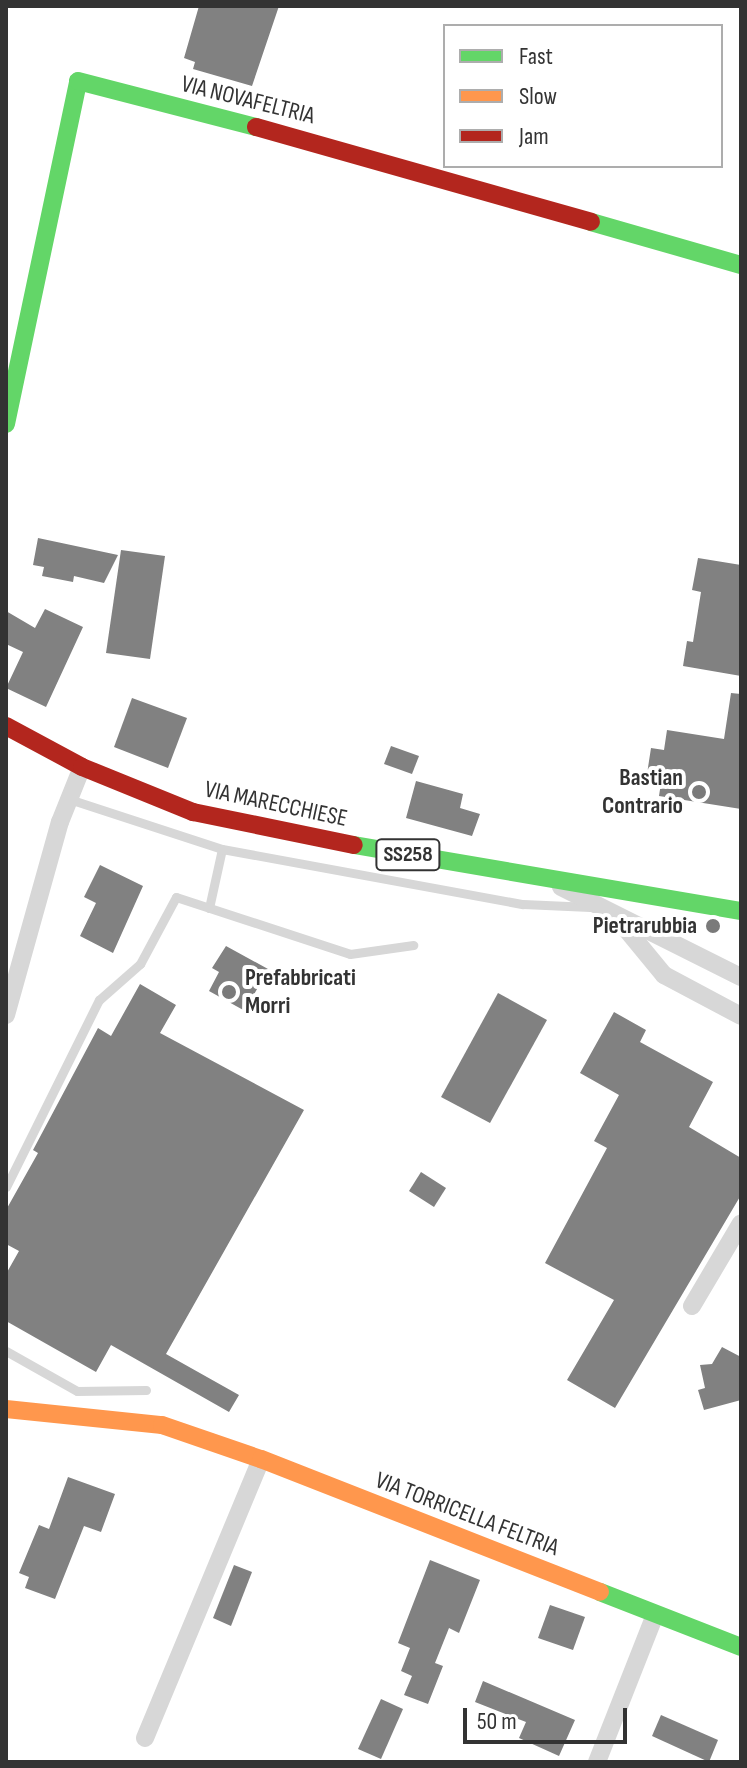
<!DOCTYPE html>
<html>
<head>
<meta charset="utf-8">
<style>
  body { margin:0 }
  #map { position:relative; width:747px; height:1768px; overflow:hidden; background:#fff; font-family:"Sofia Sans Condensed",sans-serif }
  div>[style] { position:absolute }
  .building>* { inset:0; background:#818181 }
  .lane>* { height:9px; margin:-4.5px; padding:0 4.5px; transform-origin:4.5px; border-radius:4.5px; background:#d7d7d7 }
  .street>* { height:18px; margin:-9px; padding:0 9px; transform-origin:9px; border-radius:9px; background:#d7d7d7 }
  .fast>* { height:18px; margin:-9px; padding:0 9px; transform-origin:9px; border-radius:9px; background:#63d668 }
  .slow>* { height:18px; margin:-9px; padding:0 9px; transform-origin:9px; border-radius:9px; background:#ff974d }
  .jam>* { height:18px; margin:-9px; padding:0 9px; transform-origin:9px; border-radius:9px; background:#b3261e }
  .dots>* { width:22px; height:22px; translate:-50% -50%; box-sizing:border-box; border:4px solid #fff; border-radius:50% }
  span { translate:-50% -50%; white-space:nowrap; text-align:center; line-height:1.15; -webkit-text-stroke:8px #fff; paint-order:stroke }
  .shield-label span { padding:2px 6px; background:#fff; border:2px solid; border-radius:6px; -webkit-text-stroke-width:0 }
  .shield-label { font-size:22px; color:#333; font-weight:700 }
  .street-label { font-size:24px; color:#333 }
  .poi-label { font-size:24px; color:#333; font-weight:700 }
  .right { translate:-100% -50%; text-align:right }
  .left { translate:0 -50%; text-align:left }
  .frame { position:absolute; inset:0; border:8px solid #333; pointer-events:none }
  .legend { position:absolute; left:443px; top:24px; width:280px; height:144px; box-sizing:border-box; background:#fff; border:2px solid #adadad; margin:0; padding:10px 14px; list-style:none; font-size:24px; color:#333 }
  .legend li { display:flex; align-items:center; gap:16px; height:40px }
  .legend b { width:40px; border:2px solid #adadad }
  .scale { position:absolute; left:463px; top:1708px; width:164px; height:36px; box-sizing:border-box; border:4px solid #333; border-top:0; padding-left:10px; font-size:24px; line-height:28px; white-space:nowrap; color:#333; -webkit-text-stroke:6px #fff; paint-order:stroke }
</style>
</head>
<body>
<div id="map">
  <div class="building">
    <i style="clip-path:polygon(199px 6px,279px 6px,252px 86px,193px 69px,195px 62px,184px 58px)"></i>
    <i style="clip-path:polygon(38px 538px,118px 555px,104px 583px,74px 576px,73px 582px,42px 576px,44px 567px,33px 565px)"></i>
    <i style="clip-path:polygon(121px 550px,165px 556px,150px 659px,106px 653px)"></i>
    <i style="clip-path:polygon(698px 558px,741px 565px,741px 676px,683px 666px,687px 641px,693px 642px,701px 592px,692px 590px)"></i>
    <i style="clip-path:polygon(45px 609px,83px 627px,46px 707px,6px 688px,23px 652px,6px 644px,6px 611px,35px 628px)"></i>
    <i style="clip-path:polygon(731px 693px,741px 694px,741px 809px,659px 796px,662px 776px,647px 774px,651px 748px,664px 750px,667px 730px,724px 739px)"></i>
    <i style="clip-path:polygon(132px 698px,187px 718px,168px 768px,114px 747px)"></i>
    <i style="clip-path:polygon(391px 746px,419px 756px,412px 774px,384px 764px)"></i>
    <i style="clip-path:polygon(416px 781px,463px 794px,460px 808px,480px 814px,472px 836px,406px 818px)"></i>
    <i style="clip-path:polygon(100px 865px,143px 886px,113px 953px,80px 936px,96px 903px,84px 897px)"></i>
    <i style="clip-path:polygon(226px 946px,268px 969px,245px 1011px,209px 991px,219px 972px,212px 968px)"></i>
    <i style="clip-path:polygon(140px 984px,176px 1005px,160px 1033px,304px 1110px,166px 1354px,239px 1395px,229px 1412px,111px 1345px,96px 1372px,6px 1321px,6px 1274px,19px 1251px,6px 1244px,6px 1210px,38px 1153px,33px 1150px,98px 1028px,111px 1036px)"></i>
    <i style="clip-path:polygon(498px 993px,547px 1020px,490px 1123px,441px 1097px)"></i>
    <i style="clip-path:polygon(614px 1012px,646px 1030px,640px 1042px,713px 1082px,689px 1127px,741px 1158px,741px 1195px,615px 1408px,567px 1380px,614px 1300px,545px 1263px,607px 1148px,594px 1141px,619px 1095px,580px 1073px)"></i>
    <i style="clip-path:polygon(421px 1172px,446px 1188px,434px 1207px,409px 1191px)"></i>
    <i style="clip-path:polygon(722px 1347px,741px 1357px,741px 1400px,704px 1410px,698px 1390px,705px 1388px,700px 1365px,712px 1364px)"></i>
    <i style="clip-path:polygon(68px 1477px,115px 1494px,101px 1532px,84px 1526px,55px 1599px,25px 1588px,29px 1577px,19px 1573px,39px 1525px,49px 1529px)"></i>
    <i style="clip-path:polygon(430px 1560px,480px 1580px,459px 1633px,449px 1628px,435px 1663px,443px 1666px,428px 1704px,404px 1695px,412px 1676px,401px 1671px,410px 1648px,398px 1643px)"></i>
    <i style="clip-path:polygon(234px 1565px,252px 1572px,231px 1626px,213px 1618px)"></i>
    <i style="clip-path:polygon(550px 1605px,585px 1617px,573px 1650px,538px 1638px)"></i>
    <i style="clip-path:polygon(483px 1681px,575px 1720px,559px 1756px,519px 1738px,526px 1722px,475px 1702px)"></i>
    <i style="clip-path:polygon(381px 1699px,403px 1709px,381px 1759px,358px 1749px)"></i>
    <i style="clip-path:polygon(661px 1715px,718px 1740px,709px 1762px,652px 1736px)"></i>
  </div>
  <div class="lane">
    <i style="left:69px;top:799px;width:161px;rotate:18.1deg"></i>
    <i style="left:209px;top:908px;width:60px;rotate:-77.6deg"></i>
    <i style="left:222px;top:849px;width:306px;rotate:10.4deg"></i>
    <i style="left:523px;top:904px;width:67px;rotate:2.6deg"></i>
    <i style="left:6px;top:1187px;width:209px;rotate:-63.6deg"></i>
    <i style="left:99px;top:1000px;width:55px;rotate:-41.3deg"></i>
    <i style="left:140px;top:964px;width:76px;rotate:-61.8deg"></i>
    <i style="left:176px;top:897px;width:183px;rotate:18.1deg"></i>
    <i style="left:350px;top:954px;width:64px;rotate:-8.1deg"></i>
    <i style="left:6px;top:1351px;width:81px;rotate:29.4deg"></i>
    <i style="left:77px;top:1391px;width:69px;rotate:-0.8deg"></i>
  </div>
  <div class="street">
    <i style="left:561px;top:887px;width:201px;rotate:26.6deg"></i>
    <i style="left:622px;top:924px;width:66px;rotate:50.5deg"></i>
    <i style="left:664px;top:975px;width:87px;rotate:28deg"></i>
    <i style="left:6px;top:1015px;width:200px;rotate:-74.4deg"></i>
    <i style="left:60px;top:822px;width:59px;rotate:-68.2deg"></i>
    <i style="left:692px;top:1306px;width:96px;rotate:-59.4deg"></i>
    <i style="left:145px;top:1738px;width:302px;rotate:-67.4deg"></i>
    <i style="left:597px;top:1762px;width:158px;rotate:-68.5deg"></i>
  </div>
  <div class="fast">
    <i style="left:591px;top:222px;width:156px;rotate:16deg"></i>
    <i style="left:6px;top:424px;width:350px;rotate:-78.1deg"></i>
    <i style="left:78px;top:81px;width:184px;rotate:14.5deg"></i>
    <i style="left:354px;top:845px;width:393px;rotate:9.7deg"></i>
    <i style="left:600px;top:1592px;width:151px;rotate:21.3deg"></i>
  </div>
  <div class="slow">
    <i style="left:6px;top:1409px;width:157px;rotate:5.9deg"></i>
    <i style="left:162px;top:1425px;width:105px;rotate:19deg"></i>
    <i style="left:261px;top:1459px;width:364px;rotate:21.4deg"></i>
  </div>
  <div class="jam">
    <i style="left:256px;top:127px;width:348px;rotate:15.8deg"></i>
    <i style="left:6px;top:726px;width:86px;rotate:28.3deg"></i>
    <i style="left:82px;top:767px;width:120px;rotate:22.1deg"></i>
    <i style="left:193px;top:812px;width:164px;rotate:11.6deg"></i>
  </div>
  <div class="dots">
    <i style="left:699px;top:792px;background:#7a7a7a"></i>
    <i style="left:713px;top:926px;background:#7a7a7a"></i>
    <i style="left:229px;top:992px;background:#7a7a7a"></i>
  </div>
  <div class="shield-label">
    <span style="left:408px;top:855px">SS258</span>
  </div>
  <div class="street-label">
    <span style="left:248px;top:100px;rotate:14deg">VIA NOVAFELTRIA</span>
    <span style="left:276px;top:804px;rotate:12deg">VIA MARECCHIESE</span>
    <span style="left:467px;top:1514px;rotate:21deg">VIA TORRICELLA FELTRIA</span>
  </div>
  <div class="poi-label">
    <span class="right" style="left:683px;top:792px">Bastian<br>Contrario</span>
    <span class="right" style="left:697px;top:926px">Pietrarubbia</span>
    <span class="left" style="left:245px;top:992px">Prefabbricati<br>Morri</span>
  </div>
  <div class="frame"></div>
  <ul class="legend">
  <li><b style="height:10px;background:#63d668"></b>Fast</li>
  <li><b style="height:10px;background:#ff974d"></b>Slow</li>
  <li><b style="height:10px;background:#b3261e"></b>Jam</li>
  </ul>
  <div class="scale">50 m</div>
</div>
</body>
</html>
